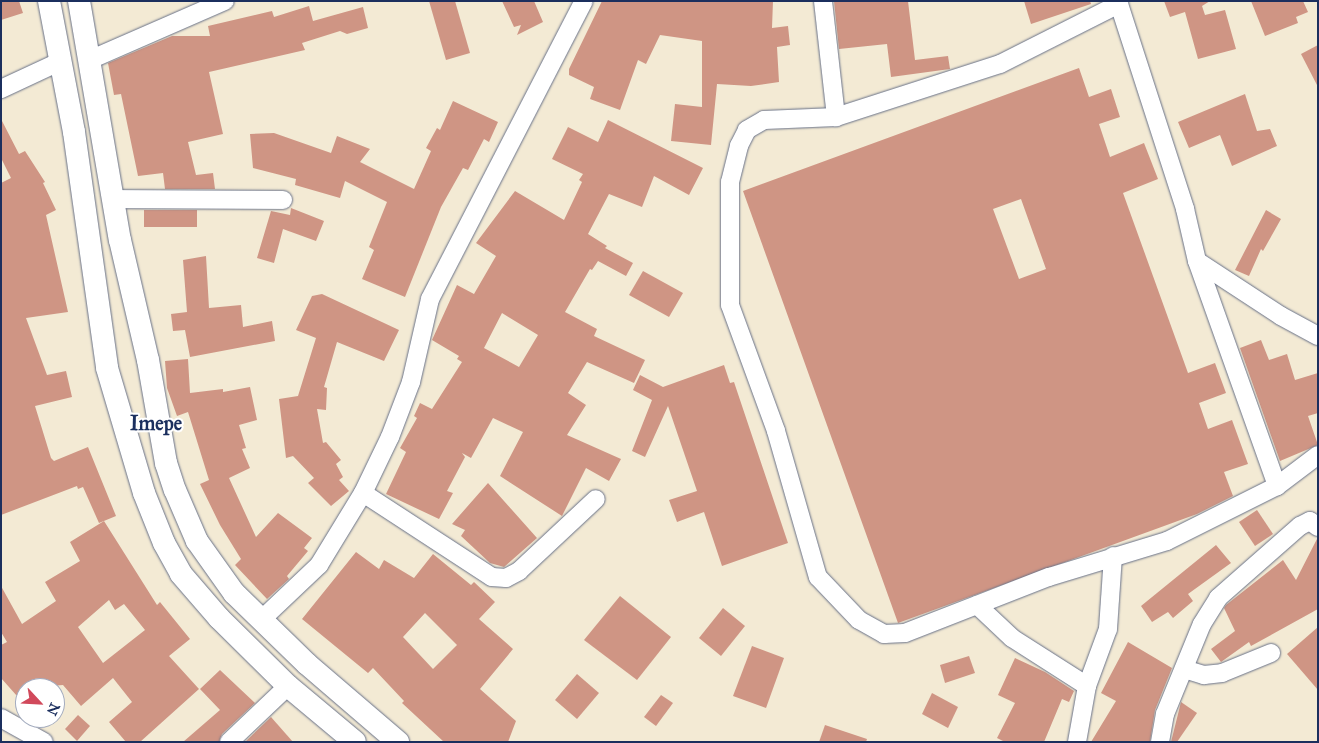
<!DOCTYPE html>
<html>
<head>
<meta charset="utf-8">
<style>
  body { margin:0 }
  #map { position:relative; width:1319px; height:743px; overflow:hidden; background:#f3ead4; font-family:"IM FELL Great Primer",serif }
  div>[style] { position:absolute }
  .building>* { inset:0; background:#cf9584 }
  .roads { filter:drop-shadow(0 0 1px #677087) drop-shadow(0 0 1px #677087) }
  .minor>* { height:18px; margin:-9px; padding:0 9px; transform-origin:9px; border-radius:9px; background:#fff }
  .major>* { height:22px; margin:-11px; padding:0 11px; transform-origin:11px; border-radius:11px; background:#fff }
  span { translate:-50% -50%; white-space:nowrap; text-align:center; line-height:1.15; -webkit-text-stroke:4px #fff; paint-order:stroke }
  .district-label { font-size:20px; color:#1b2f5e; font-weight:700 }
  .frame { position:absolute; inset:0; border:2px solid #1b2f5e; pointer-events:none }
  .north { position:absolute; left:15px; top:678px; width:50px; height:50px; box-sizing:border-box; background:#fff; border:1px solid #a4acbf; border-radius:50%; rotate:115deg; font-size:14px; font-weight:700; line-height:20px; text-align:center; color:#1b2f5e }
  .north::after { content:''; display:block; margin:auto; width:18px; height:22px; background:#d1495b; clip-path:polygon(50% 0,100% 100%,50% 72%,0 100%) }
</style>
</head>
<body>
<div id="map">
  <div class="building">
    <i style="clip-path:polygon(1px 1px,19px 1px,23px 13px,1px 20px)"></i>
    <i style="clip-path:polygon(429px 1px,455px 1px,470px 53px,446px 60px)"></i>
    <i style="clip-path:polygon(502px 1px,534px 1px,543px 22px,517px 35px,521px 25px,514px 27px)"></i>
    <i style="clip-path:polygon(602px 1px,773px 1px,772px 28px,788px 26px,790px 45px,777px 47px,779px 82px,751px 86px,717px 84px,711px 145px,671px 141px,675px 104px,702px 107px,702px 41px,660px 35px,646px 64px,638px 60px,620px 110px,590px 99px,594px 87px,569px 75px,569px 69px)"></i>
    <i style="clip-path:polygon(834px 1px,908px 1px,915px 60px,948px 56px,950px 69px,891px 77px,887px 44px,839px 49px)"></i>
    <i style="clip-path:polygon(1024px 1px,1090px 1px,1091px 4px,1031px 24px)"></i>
    <i style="clip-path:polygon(1164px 1px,1210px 1px,1202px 6px,1205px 15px,1225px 10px,1236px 49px,1198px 59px,1185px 12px,1170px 17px)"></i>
    <i style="clip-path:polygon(1251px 1px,1303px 1px,1308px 12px,1296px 17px,1298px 23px,1265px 36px)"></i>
    <i style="clip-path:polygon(309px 6px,313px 21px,363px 7px,368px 28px,347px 34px,340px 31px,302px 43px,305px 50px,209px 72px,223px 134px,188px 142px,196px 175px,213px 173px,215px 189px,165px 189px,163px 173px,138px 176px,121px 94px,114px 95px,108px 63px,172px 36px,210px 36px,208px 26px,272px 11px,274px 17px)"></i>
    <i style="clip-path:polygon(1318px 45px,1318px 87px,1301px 54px)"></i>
    <i style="clip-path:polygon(evenodd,1079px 68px,1089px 97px,1111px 89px,1120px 117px,1099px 124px,1110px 157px,1144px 143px,1158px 179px,1123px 193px,1188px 373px,1215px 363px,1226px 393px,1199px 403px,1208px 429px,1232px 420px,1248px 464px,1224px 472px,1233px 496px,1197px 514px,898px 623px,743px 191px,1079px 68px,1021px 199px,1046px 269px,1019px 279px,993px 209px,1021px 199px)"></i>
    <i style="clip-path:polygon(1245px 94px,1257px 131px,1270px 129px,1277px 146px,1232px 166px,1220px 135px,1189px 148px,1178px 122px)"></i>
    <i style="clip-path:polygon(453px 101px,498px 122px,489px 142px,484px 139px,468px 170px,463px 168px,441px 207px,405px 297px,362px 279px,374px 250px,369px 247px,387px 202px,345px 181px,340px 198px,295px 185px,296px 179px,253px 168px,250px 134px,274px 133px,331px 153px,337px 136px,370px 149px,360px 162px,414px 189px,431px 151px,426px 148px,437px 128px,440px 130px)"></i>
    <i style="clip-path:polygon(1px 119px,19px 154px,25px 151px,45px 182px,43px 183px,56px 210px,46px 215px,68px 312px,26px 318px,47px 375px,66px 371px,72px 397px,35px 406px,51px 458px,54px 461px,88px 447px,116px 516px,99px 523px,83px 487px,78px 489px,77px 486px,1px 515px,1px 183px,11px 178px,1px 158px)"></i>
    <i style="clip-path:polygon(evenodd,608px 120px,703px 168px,689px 195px,654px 176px,642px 207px,609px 194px,588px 234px,607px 246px,605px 248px,633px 263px,626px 276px,598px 261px,592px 270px,590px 269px,565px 312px,597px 329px,594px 336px,645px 360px,634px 383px,587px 362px,568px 393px,586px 405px,567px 435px,621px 459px,609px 481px,586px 468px,562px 516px,500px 476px,523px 432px,493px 418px,471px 458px,462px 453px,465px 457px,447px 491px,453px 493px,439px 519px,386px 494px,406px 452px,400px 448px,417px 418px,414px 416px,420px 403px,432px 409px,462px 362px,457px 359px,459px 356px,432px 340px,457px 285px,474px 294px,496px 256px,476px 243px,515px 191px,564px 220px,582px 182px,579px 180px,583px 174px,552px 159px,568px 127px,598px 142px,608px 120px,502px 313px,538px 335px,519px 367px,484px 348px,502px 313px)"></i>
    <i style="clip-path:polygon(291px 208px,324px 221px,316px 241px,283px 229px,274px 263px,257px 258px,271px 211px,290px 215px)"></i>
    <i style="clip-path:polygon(144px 210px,197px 210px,197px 227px,144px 227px)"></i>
    <i style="clip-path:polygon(1266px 210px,1281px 219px,1263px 251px,1261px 249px,1249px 276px,1235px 270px)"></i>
    <i style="clip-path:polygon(206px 256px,209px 308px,241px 305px,243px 327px,272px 321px,275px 341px,190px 357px,185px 330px,173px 331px,171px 314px,187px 312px,183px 260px)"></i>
    <i style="clip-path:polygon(643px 271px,683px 293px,669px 317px,629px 295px)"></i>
    <i style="clip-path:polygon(322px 294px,399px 330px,384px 361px,337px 342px,324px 387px,327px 388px,326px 410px,317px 409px,323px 443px,326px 442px,341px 460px,336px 464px,343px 477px,339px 480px,349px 491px,331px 506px,308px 483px,314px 478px,293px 456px,286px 458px,279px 399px,298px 396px,316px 338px,296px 330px,312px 296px)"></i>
    <i style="clip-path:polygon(1261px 340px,1269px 360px,1287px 354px,1295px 380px,1318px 373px,1318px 413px,1308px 416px,1318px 445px,1280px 461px,1240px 348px)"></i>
    <i style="clip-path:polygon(188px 359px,190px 393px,223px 389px,223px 392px,250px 387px,257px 420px,239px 425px,246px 448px,242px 449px,250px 468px,229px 478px,256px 537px,278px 513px,312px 538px,304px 548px,308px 551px,287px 576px,289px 579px,267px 599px,235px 565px,241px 559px,220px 525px,200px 484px,209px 480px,188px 412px,177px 416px,167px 388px,165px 361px)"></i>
    <i style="clip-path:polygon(724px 365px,730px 383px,734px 382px,788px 543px,722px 566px,704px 512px,677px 522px,669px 500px,697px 491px,668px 406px,645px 457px,632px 451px,652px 400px,633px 390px,640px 375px,663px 387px)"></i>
    <i style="clip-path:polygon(488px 483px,537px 538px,504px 567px,490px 563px,461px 536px,465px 530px,452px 524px)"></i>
    <i style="clip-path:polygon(1257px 510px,1273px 534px,1255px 546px,1239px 522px)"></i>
    <i style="clip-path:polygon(evenodd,104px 521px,157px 605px,160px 602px,190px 639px,169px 656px,199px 689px,140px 742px,126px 742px,109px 722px,132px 702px,113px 678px,81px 706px,63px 685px,25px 688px,25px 705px,1px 678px,1px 645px,7px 642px,1px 632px,1px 586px,22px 624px,56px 601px,45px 582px,80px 561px,70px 542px,104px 521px,109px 600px,115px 610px,124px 604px,145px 630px,103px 663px,78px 627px,109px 600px)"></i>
    <i style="clip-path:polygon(1318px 537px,1318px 609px,1251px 646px,1249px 642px,1221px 662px,1211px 649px,1235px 631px,1224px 608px,1226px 605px,1283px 560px,1296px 580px)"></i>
    <i style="clip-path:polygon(1216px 545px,1231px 563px,1188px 594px,1193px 601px,1173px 618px,1168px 612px,1152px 622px,1141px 606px)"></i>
    <i style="clip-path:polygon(evenodd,356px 552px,379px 569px,384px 560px,414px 578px,433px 554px,471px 585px,474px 582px,495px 602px,479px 619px,513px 649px,480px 689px,516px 721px,508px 742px,444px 742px,402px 703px,404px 701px,373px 668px,368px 673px,302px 619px,356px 552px,425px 613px,457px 645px,433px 669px,403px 637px,425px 613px)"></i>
    <i style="clip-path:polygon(620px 596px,671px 637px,637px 680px,584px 640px)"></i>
    <i style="clip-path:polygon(723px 608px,745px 626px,721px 656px,699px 638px)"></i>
    <i style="clip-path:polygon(1318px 627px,1318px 690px,1287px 654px)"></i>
    <i style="clip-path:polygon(1128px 642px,1172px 668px,1155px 710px,1150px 742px,1091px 742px,1116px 701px,1101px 693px)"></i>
    <i style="clip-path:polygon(752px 646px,784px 658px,766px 708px,733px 696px)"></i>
    <i style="clip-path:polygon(969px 656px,975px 673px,945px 683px,940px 665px)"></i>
    <i style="clip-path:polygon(1015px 658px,1045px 672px,1074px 691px,1069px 702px,1062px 699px,1044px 742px,1005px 742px,997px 738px,1015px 703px,998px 695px)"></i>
    <i style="clip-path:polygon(220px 670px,255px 703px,222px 734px,219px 742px,183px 742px,220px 710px,200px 689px)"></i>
    <i style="clip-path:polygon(577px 674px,599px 693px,577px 719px,555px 700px)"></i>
    <i style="clip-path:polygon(932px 693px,958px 707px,948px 728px,922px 714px)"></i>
    <i style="clip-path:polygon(661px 695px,673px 703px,656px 726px,644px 717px)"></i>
    <i style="clip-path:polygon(1181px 702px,1197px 713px,1177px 742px,1171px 742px)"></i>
    <i style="clip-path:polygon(78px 715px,90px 726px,77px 741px,65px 729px)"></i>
    <i style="clip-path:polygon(271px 717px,293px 742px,245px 742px)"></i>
    <i style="clip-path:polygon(825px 725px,867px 739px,866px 742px,819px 742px)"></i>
  </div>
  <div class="roads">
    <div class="minor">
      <i style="left:823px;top:1px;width:117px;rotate:83.6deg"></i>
      <i style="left:1118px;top:1px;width:219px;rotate:72.1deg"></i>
      <i style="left:1185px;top:209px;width:53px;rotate:77deg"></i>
      <i style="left:1197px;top:261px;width:239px;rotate:70.4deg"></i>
      <i style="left:1119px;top:4px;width:133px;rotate:153.2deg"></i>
      <i style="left:1000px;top:64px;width:172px;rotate:162.1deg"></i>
      <i style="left:836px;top:117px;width:72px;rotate:177.6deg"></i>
      <i style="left:764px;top:120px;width:20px;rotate:150deg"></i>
      <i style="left:747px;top:130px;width:18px;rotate:117deg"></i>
      <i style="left:739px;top:146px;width:37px;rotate:104deg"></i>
      <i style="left:730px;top:182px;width:123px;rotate:90deg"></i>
      <i style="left:730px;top:305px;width:134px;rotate:69.9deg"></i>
      <i style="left:776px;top:431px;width:152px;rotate:74deg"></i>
      <i style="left:818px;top:577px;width:59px;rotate:46.4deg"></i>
      <i style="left:859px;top:620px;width:29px;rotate:29deg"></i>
      <i style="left:884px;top:634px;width:21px;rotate:-3deg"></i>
      <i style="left:905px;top:633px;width:155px;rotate:-21.3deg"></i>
      <i style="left:1049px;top:577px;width:123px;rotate:-17deg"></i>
      <i style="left:1167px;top:541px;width:123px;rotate:-26.6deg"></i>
      <i style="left:1277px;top:486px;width:51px;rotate:-37.1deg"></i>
      <i style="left:92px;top:59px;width:145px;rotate:-23.6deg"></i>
      <i style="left:1px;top:89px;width:66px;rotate:-25deg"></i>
      <i style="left:113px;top:199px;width:170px;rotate:0.3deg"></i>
      <i style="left:1197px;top:261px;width:100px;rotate:33.2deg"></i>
      <i style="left:1281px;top:316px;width:42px;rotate:28.4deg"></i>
      <i style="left:363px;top:493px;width:154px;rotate:33.1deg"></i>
      <i style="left:492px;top:577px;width:14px;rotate:4deg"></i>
      <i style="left:506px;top:578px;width:15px;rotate:-28deg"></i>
      <i style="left:519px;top:571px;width:105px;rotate:-43.1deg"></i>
      <i style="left:977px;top:605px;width:48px;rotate:43.3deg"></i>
      <i style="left:1012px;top:638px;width:89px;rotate:32.6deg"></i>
      <i style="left:261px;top:620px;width:80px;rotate:-43.5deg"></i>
      <i style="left:319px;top:565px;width:84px;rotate:-58.6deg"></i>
      <i style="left:363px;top:493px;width:62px;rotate:-64.3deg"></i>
      <i style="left:390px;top:437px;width:59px;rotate:-69.1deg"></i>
      <i style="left:411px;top:382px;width:85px;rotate:-77.1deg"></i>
      <i style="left:430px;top:299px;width:335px;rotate:-62.7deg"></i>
      <i style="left:1184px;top:669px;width:21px;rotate:17deg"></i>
      <i style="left:1204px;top:675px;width:18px;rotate:-6deg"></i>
      <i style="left:1222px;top:673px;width:53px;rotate:-22.2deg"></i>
      <i style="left:1px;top:718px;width:49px;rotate:29.2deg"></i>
      <i style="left:229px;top:742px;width:81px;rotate:-43.5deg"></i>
      <i style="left:1077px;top:742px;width:57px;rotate:-79.9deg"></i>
      <i style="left:1087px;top:686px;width:61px;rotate:-69.8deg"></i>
      <i style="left:1108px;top:629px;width:73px;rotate:-86.1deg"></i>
      <i style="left:1160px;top:742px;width:28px;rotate:-80deg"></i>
      <i style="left:1165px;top:714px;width:97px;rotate:-67.7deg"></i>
      <i style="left:1202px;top:624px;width:31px;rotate:-58deg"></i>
      <i style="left:1218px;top:598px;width:109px;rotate:-41.3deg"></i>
      <i style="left:1300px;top:526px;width:11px;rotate:-27deg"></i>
      <i style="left:1310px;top:521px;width:10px;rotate:37deg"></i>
    </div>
    <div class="major">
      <i style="left:49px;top:1px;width:133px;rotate:79.2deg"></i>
      <i style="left:74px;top:132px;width:238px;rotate:82deg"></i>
      <i style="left:107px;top:368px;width:130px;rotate:73.5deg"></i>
      <i style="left:144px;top:493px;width:54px;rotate:68.2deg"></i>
      <i style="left:164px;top:543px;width:35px;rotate:61deg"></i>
      <i style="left:181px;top:574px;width:58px;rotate:49.2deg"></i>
      <i style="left:219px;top:618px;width:97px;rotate:44.6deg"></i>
      <i style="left:288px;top:686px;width:87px;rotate:39.9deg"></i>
      <i style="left:79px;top:1px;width:242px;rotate:80.3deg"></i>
      <i style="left:120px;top:240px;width:123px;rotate:76.9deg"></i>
      <i style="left:148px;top:360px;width:105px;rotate:80.1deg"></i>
      <i style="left:166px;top:463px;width:28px;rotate:72deg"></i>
      <i style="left:175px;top:490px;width:56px;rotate:66.7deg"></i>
      <i style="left:197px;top:541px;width:64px;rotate:54.6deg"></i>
      <i style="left:234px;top:593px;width:102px;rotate:44.2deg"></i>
      <i style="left:307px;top:664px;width:120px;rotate:40.6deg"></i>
    </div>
  </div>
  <div class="district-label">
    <span style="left:156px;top:423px">Imepe</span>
  </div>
  <div class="frame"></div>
  <div class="north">N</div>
</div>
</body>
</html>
